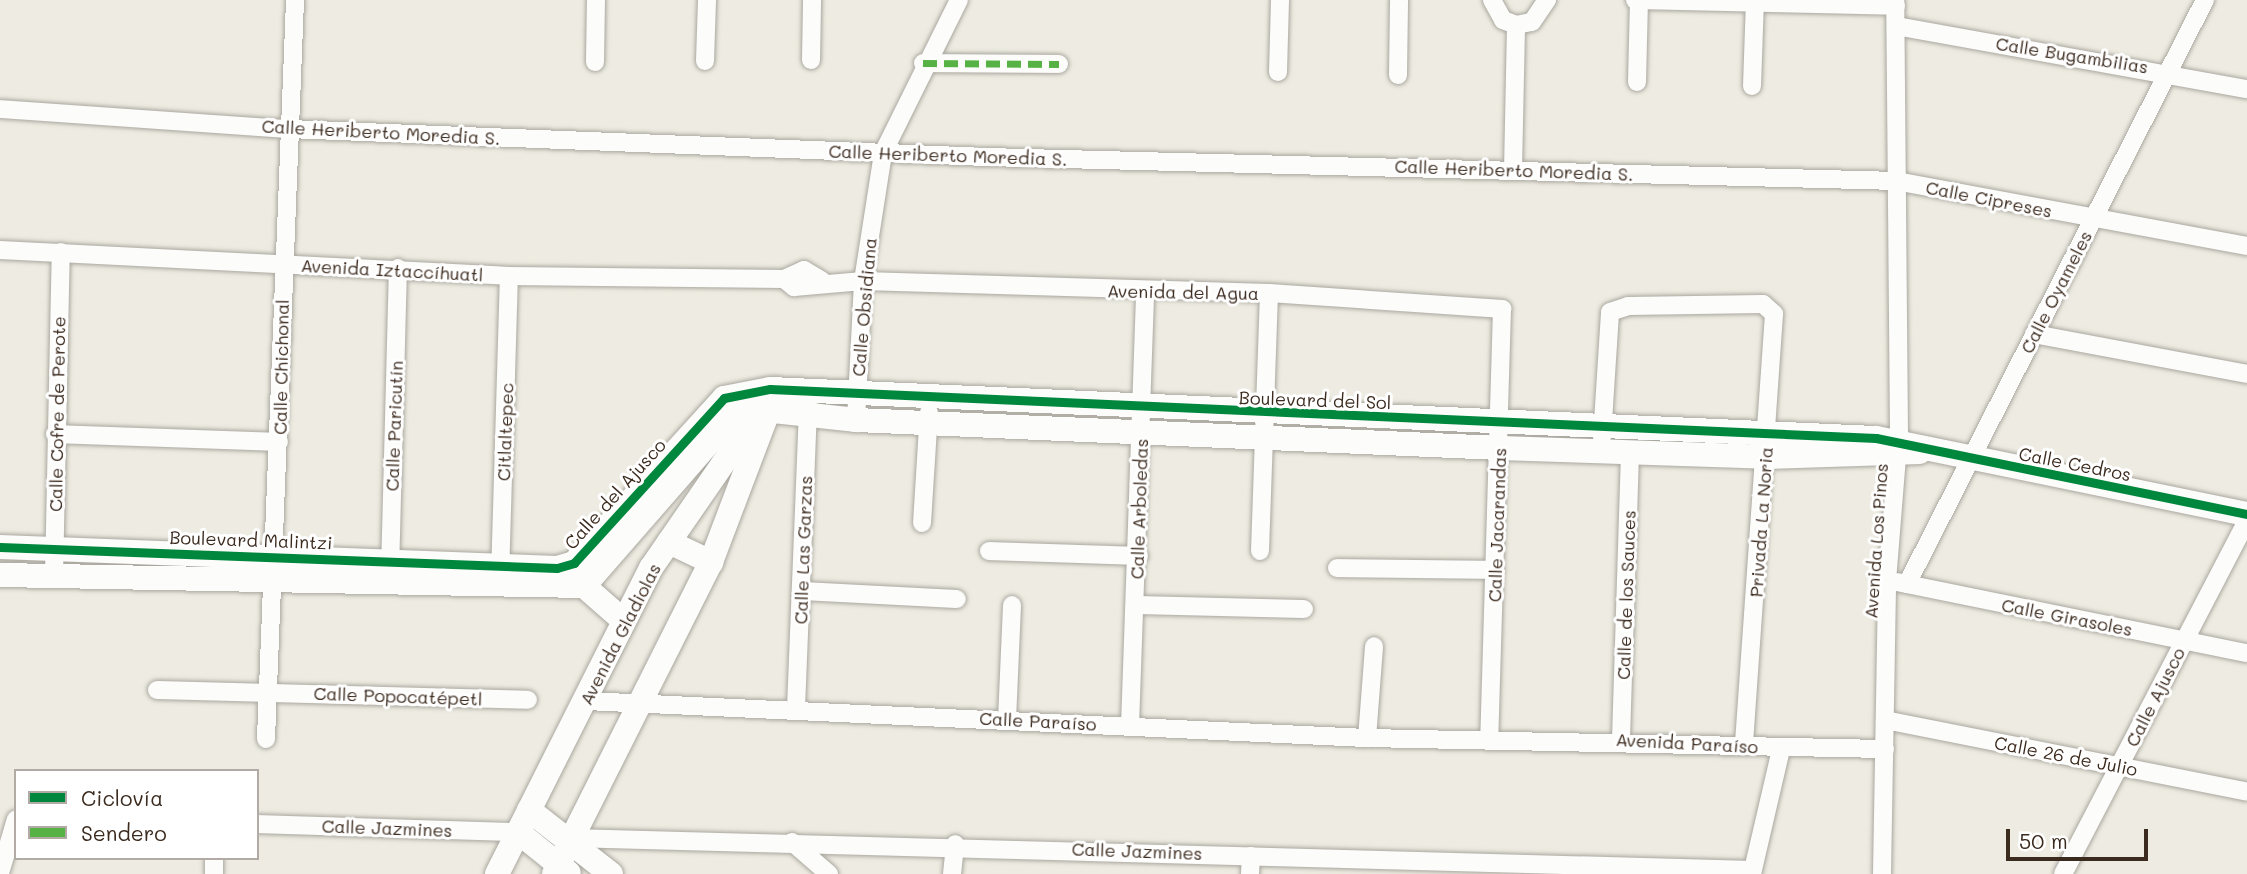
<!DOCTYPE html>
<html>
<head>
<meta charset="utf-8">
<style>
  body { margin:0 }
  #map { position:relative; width:2247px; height:874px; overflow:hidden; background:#eeece2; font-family:Mali,sans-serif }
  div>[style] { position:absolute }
  .roads { filter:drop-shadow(0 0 2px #aaa79f) drop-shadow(0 0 2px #aaa79f) }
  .street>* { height:18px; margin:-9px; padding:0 9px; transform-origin:9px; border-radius:9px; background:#fcfcfb }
  .secondary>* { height:24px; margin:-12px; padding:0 12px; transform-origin:12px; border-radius:12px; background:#fcfcfb }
  .quiet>* { height:7px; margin-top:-3.5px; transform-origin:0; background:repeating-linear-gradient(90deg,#57b245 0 14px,transparent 0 21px) }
  .cycleway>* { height:9px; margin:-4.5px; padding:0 4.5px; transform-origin:4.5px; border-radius:4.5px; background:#00873e }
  span { translate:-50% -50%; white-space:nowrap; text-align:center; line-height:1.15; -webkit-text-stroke:6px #fff; paint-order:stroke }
  .street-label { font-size:18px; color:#3b2a1e }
  .legend { position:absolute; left:14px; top:769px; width:245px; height:91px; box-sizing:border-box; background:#fff; border:2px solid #b1aaa5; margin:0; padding:9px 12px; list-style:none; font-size:21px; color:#3b2a1e }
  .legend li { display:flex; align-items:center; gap:14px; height:35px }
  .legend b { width:35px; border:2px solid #b1aaa5 }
  .scale { position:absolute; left:2006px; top:829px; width:142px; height:32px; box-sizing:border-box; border:4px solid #3b2a1e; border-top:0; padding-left:9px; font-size:21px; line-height:24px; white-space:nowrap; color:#3b2a1e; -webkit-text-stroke:5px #fff; paint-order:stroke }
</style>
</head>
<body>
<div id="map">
  <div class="roads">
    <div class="street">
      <i style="left:1492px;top:0;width:23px;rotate:61deg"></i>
      <i style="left:1503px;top:20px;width:14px;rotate:21deg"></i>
      <i style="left:1516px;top:25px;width:16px;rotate:-11deg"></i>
      <i style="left:1532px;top:22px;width:27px;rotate:-56deg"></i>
      <i style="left:1635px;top:0;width:261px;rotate:1.3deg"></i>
      <i style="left:1896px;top:26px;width:357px;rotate:10.2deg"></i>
      <i style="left:811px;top:60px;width:60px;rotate:-89deg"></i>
      <i style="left:705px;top:61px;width:61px;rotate:-88.1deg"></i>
      <i style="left:595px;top:62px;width:62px;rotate:-89.1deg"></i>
      <i style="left:923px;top:63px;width:136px;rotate:0.4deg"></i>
      <i style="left:1278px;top:72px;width:72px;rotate:-88.4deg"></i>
      <i style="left:1398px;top:75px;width:75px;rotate:-89.2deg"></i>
      <i style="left:1637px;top:82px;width:82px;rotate:-88.6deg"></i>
      <i style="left:1752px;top:86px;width:86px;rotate:-88deg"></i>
      <i style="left:0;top:109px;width:290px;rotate:4deg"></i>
      <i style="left:289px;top:129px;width:699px;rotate:2.3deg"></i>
      <i style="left:987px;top:157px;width:909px;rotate:1.51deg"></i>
      <i style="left:1896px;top:181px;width:357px;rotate:10.5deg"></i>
      <i style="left:1513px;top:170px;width:145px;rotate:-88.8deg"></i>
      <i style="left:0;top:250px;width:510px;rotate:2.92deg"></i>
      <i style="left:509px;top:276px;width:275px;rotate:0.6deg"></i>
      <i style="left:784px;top:279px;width:22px;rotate:-24deg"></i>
      <i style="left:804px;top:270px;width:21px;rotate:31deg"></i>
      <i style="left:784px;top:279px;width:13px;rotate:39deg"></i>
      <i style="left:794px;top:287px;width:69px;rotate:-5deg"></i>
      <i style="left:863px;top:281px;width:406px;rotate:1.7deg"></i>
      <i style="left:1269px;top:293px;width:234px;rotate:3.9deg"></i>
      <i style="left:1502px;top:309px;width:432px;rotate:91.7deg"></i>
      <i style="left:2034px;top:334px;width:217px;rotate:10.6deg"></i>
      <i style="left:856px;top:420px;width:139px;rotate:-87.1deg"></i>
      <i style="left:863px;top:281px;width:130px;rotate:-81.1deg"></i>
      <i style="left:883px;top:153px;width:171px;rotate:-63.6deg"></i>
      <i style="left:55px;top:434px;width:224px;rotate:2deg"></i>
      <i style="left:1602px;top:437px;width:125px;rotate:-86.3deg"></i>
      <i style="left:1610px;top:312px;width:19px;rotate:-18deg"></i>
      <i style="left:1628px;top:306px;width:135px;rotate:-0.8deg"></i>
      <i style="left:1763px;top:304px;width:15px;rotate:42deg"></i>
      <i style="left:1774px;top:314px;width:432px;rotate:94deg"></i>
      <i style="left:922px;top:523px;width:111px;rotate:-86.4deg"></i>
      <i style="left:989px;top:551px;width:150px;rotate:1.9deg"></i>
      <i style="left:1260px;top:551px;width:258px;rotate:-88deg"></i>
      <i style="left:1337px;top:568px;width:158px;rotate:0.7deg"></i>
      <i style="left:390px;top:572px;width:304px;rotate:-88.5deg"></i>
      <i style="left:54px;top:576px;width:324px;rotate:-88.8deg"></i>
      <i style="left:500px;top:577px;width:301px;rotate:-88.3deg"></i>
      <i style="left:1897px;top:582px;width:357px;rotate:11.5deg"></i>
      <i style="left:1907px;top:584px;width:656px;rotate:-62.97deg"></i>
      <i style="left:802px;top:591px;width:155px;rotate:3deg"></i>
      <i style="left:1136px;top:605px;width:168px;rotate:1.4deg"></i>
      <i style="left:157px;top:690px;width:371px;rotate:1.5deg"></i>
      <i style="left:587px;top:701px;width:781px;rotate:2.72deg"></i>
      <i style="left:1367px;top:738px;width:518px;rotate:1.22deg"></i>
      <i style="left:796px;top:708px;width:304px;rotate:-87.7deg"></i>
      <i style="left:1007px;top:720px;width:115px;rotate:-87.5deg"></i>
      <i style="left:1885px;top:720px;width:369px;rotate:11.2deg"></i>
      <i style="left:1130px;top:726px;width:434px;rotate:-88deg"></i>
      <i style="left:1367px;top:738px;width:92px;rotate:-85.6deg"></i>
      <i style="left:266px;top:739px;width:740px;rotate:-87.75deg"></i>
      <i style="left:1621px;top:739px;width:287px;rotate:-88.2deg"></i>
      <i style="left:257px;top:824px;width:261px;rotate:1.8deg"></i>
      <i style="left:570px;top:838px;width:1183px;rotate:1.55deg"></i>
      <i style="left:792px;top:842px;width:49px;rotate:40.9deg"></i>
      <i style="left:0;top:873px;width:56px;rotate:-73.5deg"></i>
      <i style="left:214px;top:874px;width:16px;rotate:-90deg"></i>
      <i style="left:952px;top:874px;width:30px;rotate:-84deg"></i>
      <i style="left:1250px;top:874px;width:18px;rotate:-87deg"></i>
      <i style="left:1752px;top:874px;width:128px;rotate:-76.9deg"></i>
      <i style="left:1882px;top:874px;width:293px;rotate:-89deg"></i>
      <i style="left:1887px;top:581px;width:148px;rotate:-85.4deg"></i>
      <i style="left:1899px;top:433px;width:433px;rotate:-90.5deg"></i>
      <i style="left:2063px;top:874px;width:399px;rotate:-62.5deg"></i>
    </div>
    <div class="secondary">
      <i style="left:669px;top:542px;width:47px;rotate:25.5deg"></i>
      <i style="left:0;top:547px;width:557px;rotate:2.16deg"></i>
      <i style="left:557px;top:568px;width:18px;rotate:-16deg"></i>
      <i style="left:574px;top:563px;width:223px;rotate:-47.7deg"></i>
      <i style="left:724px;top:398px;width:47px;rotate:-11.1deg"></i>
      <i style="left:770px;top:389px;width:1107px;rotate:2.54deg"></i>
      <i style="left:1876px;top:438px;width:379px;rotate:11.6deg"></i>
      <i style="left:0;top:575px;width:584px;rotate:1.08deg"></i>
      <i style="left:584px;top:586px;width:53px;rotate:41.2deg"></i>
      <i style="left:584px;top:586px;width:227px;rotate:-48.9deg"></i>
      <i style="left:733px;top:415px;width:15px;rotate:-28deg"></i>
      <i style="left:746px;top:408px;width:111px;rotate:6.2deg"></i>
      <i style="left:856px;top:420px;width:645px;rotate:2.49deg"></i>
      <i style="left:1500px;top:448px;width:266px;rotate:1.9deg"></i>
      <i style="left:1766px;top:457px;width:154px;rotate:-1.9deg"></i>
      <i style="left:529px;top:810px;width:104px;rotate:38deg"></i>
      <i style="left:518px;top:832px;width:65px;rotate:38.8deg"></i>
      <i style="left:497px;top:874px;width:343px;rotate:-63.3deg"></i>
      <i style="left:651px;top:568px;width:157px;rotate:-55.4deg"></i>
      <i style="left:740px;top:439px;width:49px;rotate:-40.9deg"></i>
      <i style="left:554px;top:874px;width:349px;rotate:-63.3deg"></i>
      <i style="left:711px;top:562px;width:160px;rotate:-69.2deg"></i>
    </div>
  </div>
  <div class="quiet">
    <i style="left:923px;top:63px;width:136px;rotate:0.4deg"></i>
  </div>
  <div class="cycleway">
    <i style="left:0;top:547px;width:557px;rotate:2.16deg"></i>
    <i style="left:557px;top:568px;width:18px;rotate:-16deg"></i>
    <i style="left:574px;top:563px;width:223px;rotate:-47.7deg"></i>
    <i style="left:724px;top:398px;width:47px;rotate:-11.1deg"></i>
    <i style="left:770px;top:389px;width:1107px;rotate:2.54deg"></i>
    <i style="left:1876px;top:438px;width:379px;rotate:11.6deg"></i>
  </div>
  <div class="street-label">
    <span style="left:2072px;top:55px;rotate:9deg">Calle Bugambilias</span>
    <span style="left:381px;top:132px;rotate:3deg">Calle Heriberto Moredia S.</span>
    <span style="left:948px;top:155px;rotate:2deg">Calle Heriberto Moredia S.</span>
    <span style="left:1514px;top:170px;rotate:2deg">Calle Heriberto Moredia S.</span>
    <span style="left:1989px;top:199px;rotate:11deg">Calle Cipreses</span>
    <span style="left:392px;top:270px;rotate:3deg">Avenida Iztaccíhuatl</span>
    <span style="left:1183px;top:292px;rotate:1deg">Avenida del Agua</span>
    <span style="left:2056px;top:292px;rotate:-63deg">Calle Oyameles</span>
    <span style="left:864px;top:307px;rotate:-85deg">Calle Obsidiana</span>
    <span style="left:281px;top:367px;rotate:-89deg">Calle Chichonal</span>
    <span style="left:1315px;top:400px;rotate:2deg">Boulevard del Sol</span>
    <span style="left:57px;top:414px;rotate:-89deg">Calle Cofre de Perote</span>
    <span style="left:394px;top:426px;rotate:-88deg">Calle Paricutín</span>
    <span style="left:505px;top:432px;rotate:-88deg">Citlaltepec</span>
    <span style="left:2075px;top:464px;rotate:11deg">Calle Cedros</span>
    <span style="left:615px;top:494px;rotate:-48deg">Calle del Ajusco</span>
    <span style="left:1139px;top:509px;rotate:-88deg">Calle Arboledas</span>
    <span style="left:1761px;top:522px;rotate:-86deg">Privada La Noria</span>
    <span style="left:1497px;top:525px;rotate:-88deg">Calle Jacarandas</span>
    <span style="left:251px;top:540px;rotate:2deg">Boulevard Malintzi</span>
    <span style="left:1876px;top:541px;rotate:-86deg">Avenida Los Pinos</span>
    <span style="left:803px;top:550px;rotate:-88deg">Calle Las Garzas</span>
    <span style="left:1626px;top:595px;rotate:-88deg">Calle de los Sauces</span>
    <span style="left:2067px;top:617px;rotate:11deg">Calle Girasoles</span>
    <span style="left:620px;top:634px;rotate:-63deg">Avenida Gladiolas</span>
    <span style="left:398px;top:696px;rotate:2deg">Calle Popocatépetl</span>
    <span style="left:2155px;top:697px;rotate:-63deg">Calle Ajusco</span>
    <span style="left:1038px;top:721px;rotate:3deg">Calle Paraíso</span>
    <span style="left:1687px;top:743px;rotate:3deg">Avenida Paraíso</span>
    <span style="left:2066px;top:756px;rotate:11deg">Calle 26 de Julio</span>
    <span style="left:387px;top:828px;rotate:2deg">Calle Jazmines</span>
    <span style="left:1137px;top:851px;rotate:2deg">Calle Jazmines</span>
  </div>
  <ul class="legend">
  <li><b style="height:9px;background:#00873e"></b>Ciclovía</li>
  <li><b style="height:9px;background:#57b245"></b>Sendero</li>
  </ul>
  <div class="scale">50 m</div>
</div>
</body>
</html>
